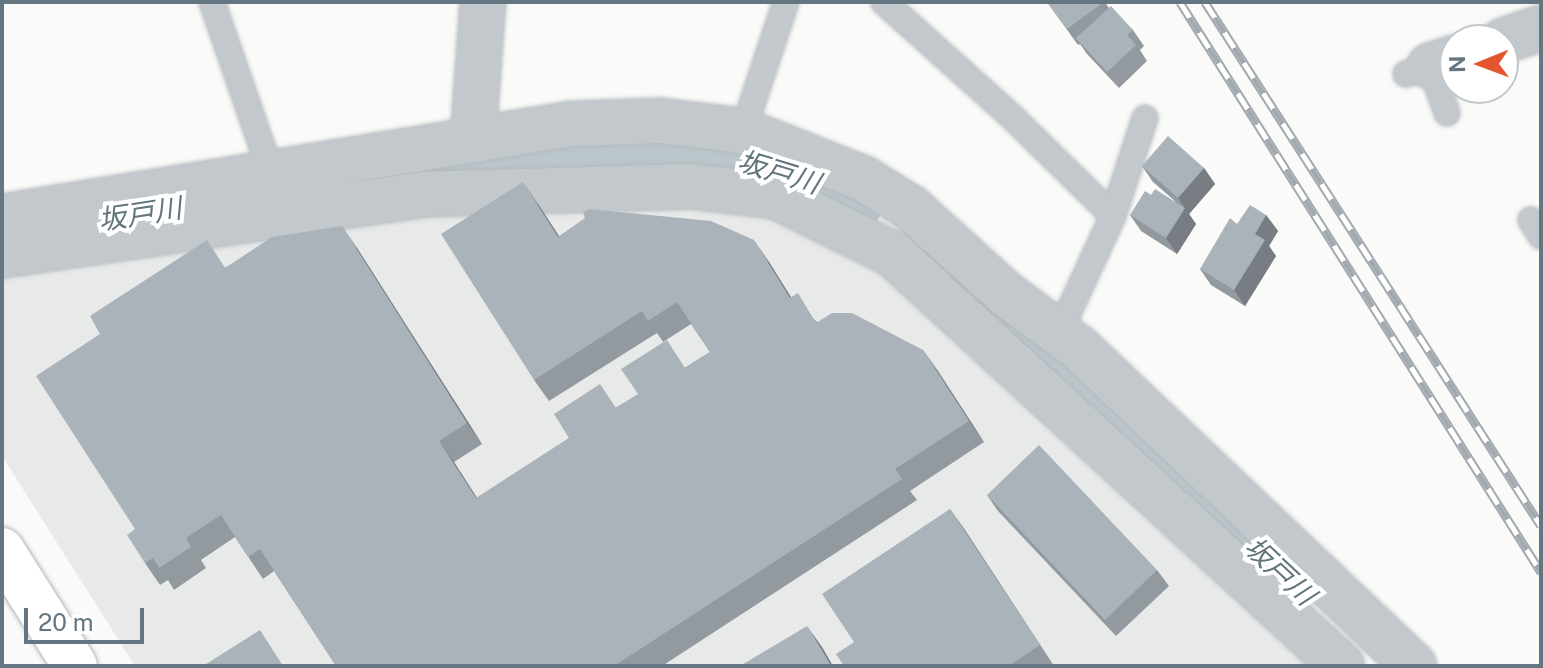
<!DOCTYPE html>
<html>
<head>
<meta charset="utf-8">
<style>
  body { margin:0 }
  #map { position:relative; width:1543px; height:668px; overflow:hidden; background:#fafaf8; font-family:"Public Sans","Noto Sans JP",sans-serif }
  div>[style] { position:absolute }
  .built>* { inset:0; background:#e8e9e9 }
  .river>* { height:72px; margin:-36px; padding:0 36px; transform-origin:36px; border-radius:36px; background:#bbc7cb }
  .roads { filter:drop-shadow(0 0 2px #b3babf) drop-shadow(0 0 2px #b3babf) }
  .lane>* { height:24px; margin:-12px; padding:0 12px; transform-origin:12px; border-radius:12px; background:#c3c8cc }
  .street>* { height:44px; margin:-22px; padding:0 22px; transform-origin:22px; border-radius:22px; background:#c3c8cc }
  .secondary>* { height:44px; margin:-22px; padding:0 22px; transform-origin:22px; border-radius:22px; background:#fff }
  .rail>* { height:9px; margin-top:-4.5px; transform-origin:0; background:repeating-linear-gradient(90deg,#fff 0 18px,#a2aab0 0 36px); box-sizing:border-box; border-block:2px solid #a2aab0 }
  .wall>* { inset:0; background:#929a9f }
  .shaded-wall>* { inset:0; background:#777d82 }
  .building>* { inset:0; background:#aab3b9 }
  span { translate:-50% -50%; white-space:nowrap; text-align:center; line-height:1.15; -webkit-text-stroke:8px #fff; paint-order:stroke }
  .water-label { font-size:28px; color:#60757c; font-style:italic }
  .frame { position:absolute; inset:0; border:4px solid #657683; pointer-events:none }
  .north { position:absolute; left:1439px; top:24px; width:80px; height:80px; box-sizing:border-box; background:#fff; border:2px solid #c1c8cd; border-radius:50%; rotate:269deg; font-size:22px; font-weight:700; line-height:32px; text-align:center; color:#657683 }
  .north::after { content:''; display:block; margin:auto; width:28px; height:36px; background:#e4572e; clip-path:polygon(50% 0,100% 100%,50% 72%,0 100%) }
  .scale { position:absolute; left:24px; top:608px; width:120px; height:36px; box-sizing:border-box; border:4px solid #657683; border-top:0; padding-left:10px; font-size:24px; line-height:28px; white-space:nowrap; color:#657683; -webkit-text-stroke:6px #fff; paint-order:stroke }
</style>
</head>
<body>
<div id="map">
  <div class="built">
    <i style="clip-path:polygon(433px 203px,764px 207px,881px 270px,1324px 666px,135px 666px,2px 456px,2px 272px)"></i>
  </div>
  <div class="river">
    <i style="left:455px;top:163px;width:159px;rotate:-7.2deg"></i>
    <i style="left:613px;top:143px;width:72px;rotate:3.2deg"></i>
    <i style="left:685px;top:147px;width:105px;rotate:11.5deg"></i>
    <i style="left:788px;top:168px;width:69px;rotate:22.9deg"></i>
    <i style="left:953px;top:270px;width:453px;rotate:42.1deg"></i>
  </div>
  <div class="roads">
    <div class="lane">
      <i style="left:212px;top:2px;width:183px;rotate:70.9deg"></i>
      <i style="left:884px;top:2px;width:169px;rotate:41.9deg"></i>
      <i style="left:1010px;top:115px;width:144px;rotate:44.4deg"></i>
      <i style="left:1406px;top:74px;width:25px;rotate:-18deg"></i>
      <i style="left:1430px;top:66px;width:50px;rotate:70.1deg"></i>
      <i style="left:743px;top:131px;width:136px;rotate:-71.6deg"></i>
      <i style="left:1531px;top:220px;width:19px;rotate:58deg"></i>
      <i style="left:1058px;top:335px;width:131px;rotate:-65.2deg"></i>
      <i style="left:1113px;top:216px;width:103px;rotate:-71.9deg"></i>
    </div>
    <div class="street">
      <i style="left:1503px;top:41px;width:40px;rotate:-18.9deg"></i>
      <i style="left:1430px;top:66px;width:26px;rotate:-18deg"></i>
      <i style="left:473px;top:140px;width:138px;rotate:-85.9deg"></i>
      <i style="left:2px;top:217px;width:578px;rotate:-9.27deg"></i>
      <i style="left:572px;top:124px;width:88px;rotate:-2deg"></i>
      <i style="left:660px;top:121px;width:84px;rotate:6.9deg"></i>
      <i style="left:743px;top:131px;width:130px;rotate:21.6deg"></i>
      <i style="left:864px;top:179px;width:55px;rotate:31.7deg"></i>
      <i style="left:911px;top:208px;width:128px;rotate:42.2deg"></i>
      <i style="left:1006px;top:294px;width:92px;rotate:36.6deg"></i>
      <i style="left:1080px;top:349px;width:460px;rotate:43.5deg"></i>
      <i style="left:2px;top:255px;width:426px;rotate:-8.2deg"></i>
      <i style="left:424px;top:194px;width:267px;rotate:-1.7deg"></i>
      <i style="left:691px;top:186px;width:86px;rotate:6.7deg"></i>
      <i style="left:776px;top:196px;width:131px;rotate:26.4deg"></i>
      <i style="left:893px;top:254px;width:609px;rotate:42.54deg"></i>
    </div>
    <div class="secondary">
      <i style="left:2px;top:550px;width:137px;rotate:57.8deg"></i>
    </div>
  </div>
  <div class="rail">
    <i style="left:1180px;top:2px;width:675px;rotate:57.65deg"></i>
    <i style="left:1205px;top:2px;width:622px;rotate:57.33deg"></i>
  </div>
  <div class="wall">
    <i style="clip-path:polygon(1047px 2px,1105px 2px,1109px 8px,1133px 30px,1144px 46px,1140px 50px,1147px 61px,1119px 88px,1087px 54px,1080px 44px,1078px 45px)"></i>
    <i style="clip-path:polygon(1142px 166px,1204px 168px,1215px 184px,1189px 214px,1188px 213px,1196px 224px,1177px 254px,1141px 231px,1130px 215px,1151px 195px,1176px 202px,1153px 182px)"></i>
    <i style="clip-path:polygon(538px 204px,559px 236px,769px 262px,791px 297px,817px 322px,923px 350px,984px 442px,910px 491px,917px 500px,662px 666px,336px 666px,274px 571px,263px 579px,235px 537px,201px 560px,206px 568px,174px 590px,168px 580px,160px 585px,145px 563px,135px 529px,225px 267px,357px 248px,482px 444px,454px 462px,477px 498px,617px 407px,686px 367px,710px 352px,691px 324px,663px 342px,657px 333px,549px 401px,534px 380px)"></i>
    <i style="clip-path:polygon(1266px 215px,1278px 231px,1269px 246px,1276px 256px,1245px 306px,1211px 285px,1200px 269px)"></i>
    <i style="clip-path:polygon(987px 495px,1157px 570px,1169px 586px,1116px 636px,998px 511px)"></i>
    <i style="clip-path:polygon(950px 509px,1054px 666px,844px 666px,854px 642px)"></i>
  </div>
  <div class="shaded-wall">
    <i style="clip-path:polygon(1204px 168px,1215px 184px,1189px 214px,1178px 198px)"></i>
    <i style="clip-path:polygon(523px 182px,538px 204px,573px 258px,558px 237px)"></i>
    <i style="clip-path:polygon(1185px 208px,1196px 224px,1177px 254px,1166px 238px)"></i>
    <i style="clip-path:polygon(1266px 215px,1278px 231px,1269px 246px,1276px 256px,1245px 306px,1234px 290px,1255px 234px)"></i>
    <i style="clip-path:polygon(342px 226px,357px 248px,482px 444px,467px 423px)"></i>
    <i style="clip-path:polygon(754px 240px,769px 262px,805px 320px,790px 298px)"></i>
    <i style="clip-path:polygon(923px 350px,938px 371px,984px 442px,969px 421px)"></i>
    <i style="clip-path:polygon(439px 441px,454px 462px,491px 520px,476px 498px)"></i>
    <i style="clip-path:polygon(950px 509px,965px 530px,1054px 666px,1040px 645px)"></i>
    <i style="clip-path:polygon(807px 626px,822px 647px,833px 666px,831px 666px)"></i>
  </div>
  <div class="building">
    <i style="clip-path:polygon(1047px 2px,1104px 2px,1067px 29px)"></i>
    <i style="clip-path:polygon(1111px 6px,1133px 30px,1127px 35px,1136px 45px,1107px 72px,1076px 38px)"></i>
    <i style="clip-path:polygon(1168px 136px,1204px 168px,1178px 198px,1142px 166px)"></i>
    <i style="clip-path:polygon(523px 182px,558px 237px,585px 218px,583px 213px,589px 209px,711px 221px,754px 240px,790px 298px,798px 293px,816px 323px,832px 313px,852px 313px,923px 350px,969px 421px,895px 469px,902px 479px,614px 666px,336px 666px,260px 549px,248px 557px,221px 515px,186px 538px,191px 547px,159px 568px,153px 558px,145px 563px,127px 535px,135px 529px,36px 376px,100px 334px,90px 316px,207px 240px,225px 268px,272px 237px,342px 226px,467px 423px,439px 441px,476px 498px,569px 438px,554px 414px,600px 384px,616px 408px,638px 394px,621px 369px,667px 340px,685px 368px,710px 352px,677px 302px,648px 321px,642px 311px,534px 380px,441px 234px)"></i>
    <i style="clip-path:polygon(1155px 189px,1185px 208px,1166px 238px,1130px 215px,1145px 191px,1151px 195px)"></i>
    <i style="clip-path:polygon(1250px 205px,1266px 215px,1255px 234px,1265px 240px,1234px 290px,1200px 269px,1230px 218px,1237px 224px)"></i>
    <i style="clip-path:polygon(1039px 445px,1157px 570px,1105px 620px,987px 495px)"></i>
    <i style="clip-path:polygon(950px 509px,1040px 645px,1009px 666px,844px 666px,836px 654px,854px 642px,822px 594px)"></i>
    <i style="clip-path:polygon(807px 626px,831px 666px,740px 666px)"></i>
    <i style="clip-path:polygon(260px 630px,283px 666px,203px 666px)"></i>
  </div>
  <div class="water-label">
    <span style="left:779px;top:172px;rotate:17deg">坂戸川</span>
    <span style="left:140px;top:214px;rotate:-9deg">坂戸川</span>
    <span style="left:1280px;top:571px;rotate:43deg">坂戸川</span>
  </div>
  <div class="frame"></div>
  <div class="north">N</div>
  <div class="scale">20 m</div>
</div>
</body>
</html>
